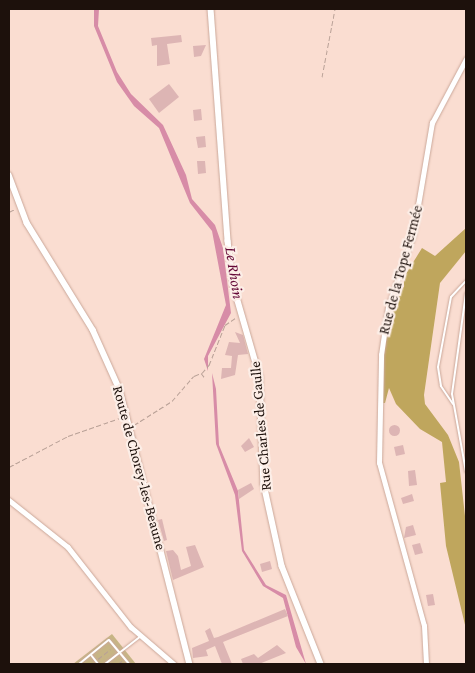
<!DOCTYPE html>
<html>
<head>
<meta charset="utf-8">
<style>
  body { margin:0 }
  #map { position:relative; width:475px; height:673px; overflow:hidden; background:#faddd1; font-family:"Crimson Pro",serif }
  div>[style] { position:absolute }
  .green>* { inset:0; background:#c7b585 }
  .forest>* { inset:0; background:#bfa65d }
  .water>* { inset:0; background:#d78ca7 }
  .building>* { inset:0; background:#ddb5b4 }
  .round { border-radius:50% }
  .path>* { height:1px; margin-top:-0.5px; transform-origin:0; background:repeating-linear-gradient(90deg,#b8a096 0 5px,transparent 0 7.5px) }
  .roads { filter:drop-shadow(0 0 1px #cba89a) drop-shadow(0 0 1px #cba89a) }
  .service>* { height:2px; margin:-1px; padding:0 1px; transform-origin:1px; border-radius:1px; background:#fff }
  .minor>* { height:4.5px; margin:-2.25px; padding:0 2.25px; transform-origin:2.25px; border-radius:2.25px; background:#fff }
  .tertiary>* { height:5.5px; margin:-2.75px; padding:0 2.75px; transform-origin:2.75px; border-radius:2.75px; background:#fff }
  span { translate:-50% -50%; white-space:nowrap; text-align:center; line-height:1.15; -webkit-text-stroke:4.5px #fceee7; paint-order:stroke }
  .street-label { font-size:15px; color:#1d110c }
  .water-label { font-size:16px; color:#650938; font-style:italic }
  .frame { position:absolute; inset:0; border:10px solid #1d110c; pointer-events:none }
</style>
</head>
<body>
<div id="map">
  <div class="green">
    <i style="clip-path:polygon(112px 634px,136px 664px,73px 664px)"></i>
  </div>
  <div class="forest">
    <i style="clip-path:polygon(466px 228px,466px 251px,440px 283px,424px 395px,425px 404px,448px 435px,459px 462px,466px 525px,466px 629px,446px 546px,440px 483px,446px 482px,442px 442px,420px 429px,396px 404px,389px 388px,385px 403px,380px 403px,384px 332px,393px 297px,404px 287px,404px 277px,422px 248px,435px 256px)"></i>
  </div>
  <div class="water">
    <i style="clip-path:polygon(94px 9px,99px 9px,98px 26px,117px 72px,131px 94px,163px 125px,186px 175px,192px 199px,215px 225px,223px 248px,231px 313px,208px 356px,208px 371px,204px 359px,226px 305px,212px 231px,190px 203px,159px 128px,134px 106px,117px 82px,94px 26px)"></i>
    <i style="clip-path:polygon(212px 373px,216px 389px,219px 445px,238px 491px,244px 550px,266px 585px,286px 595px,306px 664px,296px 647px,283px 598px,263px 586px,242px 551px,235px 495px,216px 444px)"></i>
  </div>
  <div class="building">
    <i style="clip-path:polygon(181px 35px,182px 42px,167px 44px,170px 64px,157px 66px,157px 45px,152px 46px,151px 38px)"></i>
    <i style="clip-path:polygon(206px 45px,201px 56px,194px 57px,193px 46px)"></i>
    <i style="clip-path:polygon(169px 84px,179px 97px,159px 113px,149px 99px)"></i>
    <i style="clip-path:polygon(201px 109px,202px 120px,194px 121px,193px 110px)"></i>
    <i style="clip-path:polygon(205px 136px,206px 147px,198px 148px,196px 137px)"></i>
    <i style="clip-path:polygon(197px 161px,205px 161px,206px 173px,198px 174px)"></i>
    <i style="clip-path:polygon(235px 332px,243px 335px,248px 354px,238px 355px,235px 375px,221px 379px,222px 368px,231px 368px,232px 356px,225px 355px,229px 342px,240px 343px)"></i>
    <i class="round" style="left:388.5px;top:424.5px;width:11px;height:11px"></i>
    <i style="clip-path:polygon(249px 438px,254px 447px,245px 452px,241px 446px)"></i>
    <i style="clip-path:polygon(403px 445px,405px 454px,396px 456px,394px 447px)"></i>
    <i style="clip-path:polygon(415px 470px,417px 485px,409px 486px,408px 471px)"></i>
    <i style="clip-path:polygon(251px 483px,254px 489px,239px 499px,238px 490px)"></i>
    <i style="clip-path:polygon(412px 494px,414px 501px,403px 504px,401px 498px)"></i>
    <i style="clip-path:polygon(162px 519px,167px 540px,164px 541px,158px 520px)"></i>
    <i style="clip-path:polygon(413px 525px,416px 535px,404px 538px,406px 527px)"></i>
    <i style="clip-path:polygon(420px 543px,423px 553px,415px 555px,412px 545px)"></i>
    <i style="clip-path:polygon(195px 545px,204px 567px,173px 580px,166px 551px,173px 550px,178px 556px,181px 570px,191px 566px,186px 547px)"></i>
    <i style="clip-path:polygon(270px 561px,272px 569px,262px 572px,260px 564px)"></i>
    <i style="clip-path:polygon(433px 594px,435px 605px,428px 606px,426px 595px)"></i>
    <i style="clip-path:polygon(285px 609px,288px 616px,223px 642px,232px 664px,222px 664px,215px 646px,206px 650px,208px 656px,193px 658px,192px 648px,209px 641px,205px 631px,210px 628px,214px 638px,218px 637px)"></i>
    <i style="clip-path:polygon(277px 645px,286px 653px,259px 664px,243px 664px,241px 659px,254px 654px,258px 658px)"></i>
  </div>
  <div class="path">
    <i style="left:322px;top:77px;width:69px;rotate:-79.2deg"></i>
    <i style="left:9px;top:212px;width:7px;rotate:-27deg"></i>
    <i style="left:202px;top:373px;width:11px;rotate:-49deg"></i>
    <i style="left:209px;top:365px;width:43px;rotate:-68.2deg"></i>
    <i style="left:225px;top:325px;width:14px;rotate:-34deg"></i>
    <i style="left:134px;top:425px;width:45px;rotate:-32.3deg"></i>
    <i style="left:172px;top:401px;width:33px;rotate:-49deg"></i>
    <i style="left:194px;top:376px;width:8px;rotate:-23deg"></i>
    <i style="left:201px;top:373px;width:6px;rotate:51deg"></i>
    <i style="left:9px;top:467px;width:67px;rotate:-27.7deg"></i>
    <i style="left:68px;top:436px;width:55px;rotate:-19.1deg"></i>
    <i style="left:98px;top:659px;width:16px;rotate:-38deg"></i>
    <i style="left:118px;top:664px;width:5px;rotate:-37deg"></i>
  </div>
  <div class="roads">
    <div class="service">
      <i style="left:466px;top:293px;width:102px;rotate:97.9deg"></i>
      <i style="left:452px;top:394px;width:79px;rotate:79.8deg"></i>
      <i style="left:453px;top:404px;width:22px;rotate:-124deg"></i>
      <i style="left:441px;top:386px;width:19px;rotate:-99deg"></i>
      <i style="left:438px;top:367px;width:71px;rotate:-79.5deg"></i>
      <i style="left:451px;top:297px;width:22px;rotate:-47deg"></i>
      <i style="left:91px;top:655px;width:11px;rotate:52deg"></i>
      <i style="left:79px;top:664px;width:38px;rotate:-39deg"></i>
      <i style="left:109px;top:640px;width:31px;rotate:50deg"></i>
      <i style="left:105px;top:664px;width:46px;rotate:-37.9deg"></i>
    </div>
    <div class="minor">
      <i style="left:9px;top:500px;width:75px;rotate:38.5deg"></i>
      <i style="left:68px;top:547px;width:102px;rotate:51.8deg"></i>
      <i style="left:131px;top:627px;width:57px;rotate:40.7deg"></i>
      <i style="left:426px;top:664px;width:38px;rotate:-93deg"></i>
      <i style="left:424px;top:626px;width:169px;rotate:-105.4deg"></i>
      <i style="left:379px;top:463px;width:108px;rotate:-88.9deg"></i>
      <i style="left:381px;top:355px;width:49px;rotate:-81.7deg"></i>
      <i style="left:388px;top:307px;width:76px;rotate:-70.9deg"></i>
      <i style="left:413px;top:235px;width:114px;rotate:-80.4deg"></i>
      <i style="left:432px;top:123px;width:72px;rotate:-62deg"></i>
    </div>
    <div class="tertiary">
      <i style="left:211px;top:9px;width:233px;rotate:85.8deg"></i>
      <i style="left:228px;top:241px;width:46px;rotate:82.6deg"></i>
      <i style="left:234px;top:287px;width:94px;rotate:73.9deg"></i>
      <i style="left:260px;top:377px;width:107px;rotate:87.9deg"></i>
      <i style="left:264px;top:484px;width:84px;rotate:77.6deg"></i>
      <i style="left:282px;top:566px;width:105px;rotate:68.3deg"></i>
      <i style="left:9px;top:175px;width:51px;rotate:69.4deg"></i>
      <i style="left:27px;top:223px;width:126px;rotate:58.3deg"></i>
      <i style="left:93px;top:330px;width:66px;rotate:65.8deg"></i>
      <i style="left:120px;top:390px;width:283px;rotate:75.7deg"></i>
    </div>
  </div>
  <div class="street-label">
    <span style="left:401px;top:270px;rotate:-75deg">Rue de la Tope Fermée</span>
    <span style="left:261px;top:426px;rotate:-95deg">Rue Charles de Gaulle</span>
    <span style="left:139px;top:468px;rotate:75deg">Route de Chorey-les-Beaune</span>
  </div>
  <div class="water-label">
    <span style="left:234px;top:273px;rotate:81deg">Le Rhoin</span>
  </div>
  <div class="frame"></div>
</div>
</body>
</html>
